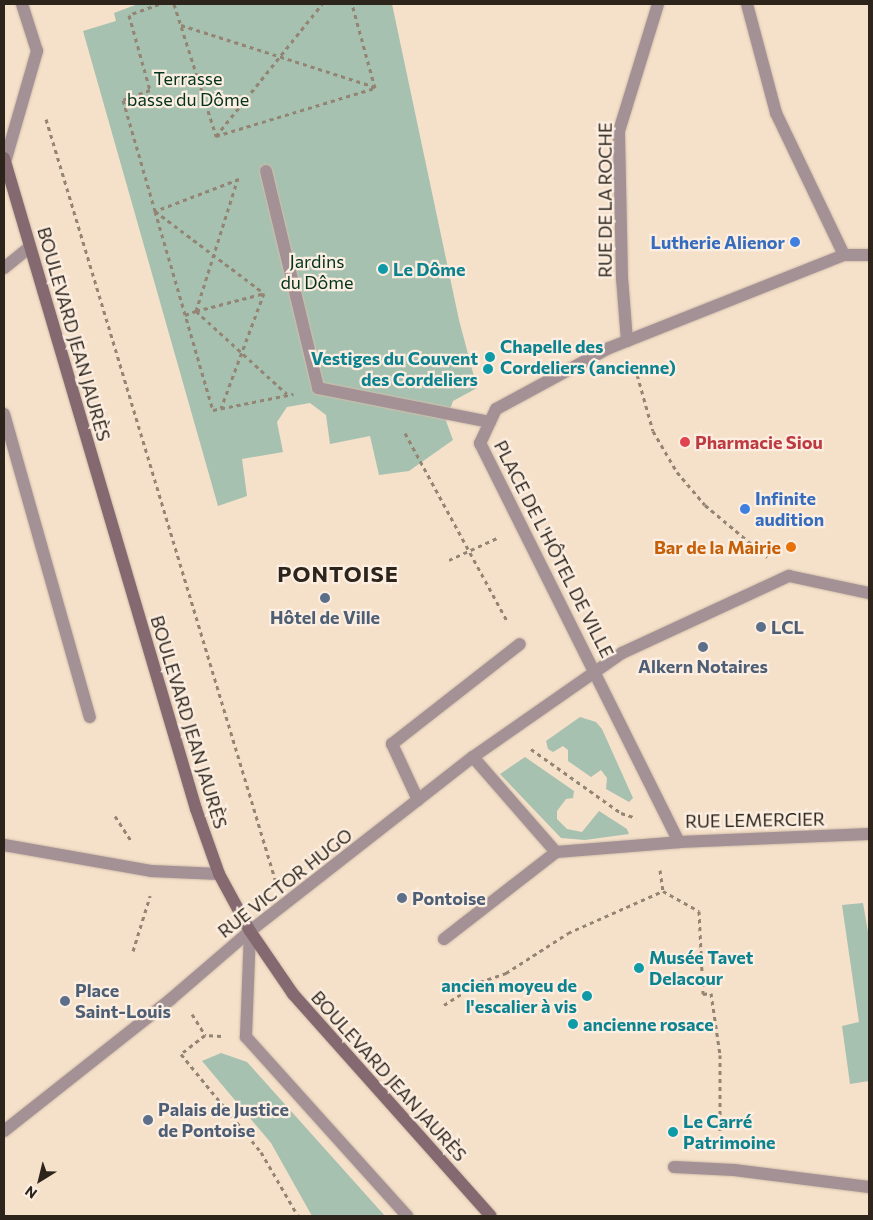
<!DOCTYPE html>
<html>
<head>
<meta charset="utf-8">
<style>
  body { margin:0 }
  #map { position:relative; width:873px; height:1220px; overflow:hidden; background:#f5e0c9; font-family:Commissioner,sans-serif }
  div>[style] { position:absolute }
  .green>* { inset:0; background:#a6c1b0 }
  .path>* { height:3px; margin-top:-1.5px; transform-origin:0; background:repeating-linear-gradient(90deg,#938474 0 4px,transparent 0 8px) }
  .roads { filter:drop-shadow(0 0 1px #d1beaa) drop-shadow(0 0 1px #d1beaa) }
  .service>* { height:12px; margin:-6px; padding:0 6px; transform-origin:6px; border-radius:6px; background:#a39196 }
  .minor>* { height:12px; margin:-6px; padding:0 6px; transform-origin:6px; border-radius:6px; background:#a39196 }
  .secondary>* { height:12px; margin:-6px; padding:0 6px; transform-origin:6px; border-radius:6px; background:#846a70 }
  .dots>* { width:14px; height:14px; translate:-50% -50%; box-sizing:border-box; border:2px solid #fceee1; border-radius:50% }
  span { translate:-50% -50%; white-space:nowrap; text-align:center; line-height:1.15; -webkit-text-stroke:4.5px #fceee1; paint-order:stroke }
  .park-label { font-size:18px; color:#02331e }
  .street-label { font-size:18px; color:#2d251c }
  .shop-label { font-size:18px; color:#366cbe; font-weight:700 }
  .right { translate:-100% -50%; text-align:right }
  .left { translate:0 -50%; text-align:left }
  .culture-label { font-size:18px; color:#0d838f; font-weight:700 }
  .health-label { font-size:18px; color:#be3a42; font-weight:700 }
  .food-label { font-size:18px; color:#c56008; font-weight:700 }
  .service-label { font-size:18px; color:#4e5e75; font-weight:700 }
  .district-label { font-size:22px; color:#2d251c; font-weight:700; letter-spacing:1px }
  .frame { position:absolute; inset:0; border:5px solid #2d251c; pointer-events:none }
  .north { position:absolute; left:15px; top:1155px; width:50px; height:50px; -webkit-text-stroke:4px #fceee1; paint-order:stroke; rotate:216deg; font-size:14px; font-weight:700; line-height:20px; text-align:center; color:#2d251c }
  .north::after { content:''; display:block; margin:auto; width:18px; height:22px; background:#2d251c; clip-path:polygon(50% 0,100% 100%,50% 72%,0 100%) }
</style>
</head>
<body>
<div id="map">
  <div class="green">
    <i style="clip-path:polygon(138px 4px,392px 4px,459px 320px,477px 388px,453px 401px,446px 421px,453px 440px,409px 471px,379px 475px,370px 436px,330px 444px,326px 415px,310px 403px,287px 407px,277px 422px,283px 452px,242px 459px,247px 496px,218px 506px,83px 31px,116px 21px,114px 13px)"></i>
    <i style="clip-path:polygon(580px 717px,596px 722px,602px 729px,633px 798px,629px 802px,606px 789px,607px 778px,601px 770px,591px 777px,568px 761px,568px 750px,563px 746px,553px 752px,548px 749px,546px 741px)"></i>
    <i style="clip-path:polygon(525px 757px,574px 791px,573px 798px,566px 799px,557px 811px,557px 819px,567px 829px,582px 832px,599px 811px,627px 829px,629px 834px,585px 840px,561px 838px,500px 774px)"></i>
    <i style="clip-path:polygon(863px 903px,869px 938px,869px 1081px,850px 1084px,842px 1026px,859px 1022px,842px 905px)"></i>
    <i style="clip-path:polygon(221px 1053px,247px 1062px,385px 1216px,312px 1216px,271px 1143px,202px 1061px)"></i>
  </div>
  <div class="path">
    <i style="left:159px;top:4px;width:32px;rotate:160deg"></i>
    <i style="left:129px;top:15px;width:78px;rotate:74.4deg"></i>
    <i style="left:150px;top:90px;width:29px;rotate:160deg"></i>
    <i style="left:123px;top:100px;width:116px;rotate:73.9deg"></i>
    <i style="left:155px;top:211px;width:136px;rotate:37deg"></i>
    <i style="left:264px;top:293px;width:123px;rotate:110.5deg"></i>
    <i style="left:174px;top:4px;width:139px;rotate:72.3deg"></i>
    <i style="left:216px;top:136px;width:166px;rotate:-16.8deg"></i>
    <i style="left:375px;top:88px;width:87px;rotate:-105.3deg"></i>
    <i style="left:181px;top:25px;width:204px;rotate:17.7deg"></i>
    <i style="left:46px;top:119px;width:794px;rotate:73.23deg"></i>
    <i style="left:216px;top:136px;width:169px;rotate:-51.2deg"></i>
    <i style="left:239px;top:179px;width:90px;rotate:159.1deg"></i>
    <i style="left:155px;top:211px;width:207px;rotate:73.8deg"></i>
    <i style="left:213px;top:410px;width:82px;rotate:-11.3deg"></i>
    <i style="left:196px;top:311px;width:139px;rotate:-72.5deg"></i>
    <i style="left:196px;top:311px;width:71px;rotate:-14.6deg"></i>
    <i style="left:185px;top:315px;width:12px;rotate:-20deg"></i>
    <i style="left:196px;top:311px;width:123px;rotate:42.4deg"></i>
    <i style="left:635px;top:367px;width:66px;rotate:74.3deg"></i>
    <i style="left:653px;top:431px;width:48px;rotate:59.7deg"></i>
    <i style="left:677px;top:472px;width:43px;rotate:49.7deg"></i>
    <i style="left:705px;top:505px;width:81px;rotate:40deg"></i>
    <i style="left:405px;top:433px;width:216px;rotate:61.5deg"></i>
    <i style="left:449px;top:560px;width:55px;rotate:-24.7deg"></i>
    <i style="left:531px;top:749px;width:110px;rotate:35.4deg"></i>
    <i style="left:621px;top:813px;width:16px;rotate:18deg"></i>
    <i style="left:115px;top:816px;width:30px;rotate:57deg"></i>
    <i style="left:660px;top:870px;width:21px;rotate:82deg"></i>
    <i style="left:663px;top:891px;width:41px;rotate:29.1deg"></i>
    <i style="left:699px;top:911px;width:83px;rotate:87.2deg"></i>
    <i style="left:703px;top:994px;width:8px;rotate:-7deg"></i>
    <i style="left:711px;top:993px;width:63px;rotate:81.7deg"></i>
    <i style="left:720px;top:1055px;width:89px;rotate:90deg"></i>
    <i style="left:133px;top:951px;width:58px;rotate:-72.8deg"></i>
    <i style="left:444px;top:1005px;width:43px;rotate:-32.6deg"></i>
    <i style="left:480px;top:982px;width:28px;rotate:-19deg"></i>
    <i style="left:506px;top:973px;width:74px;rotate:-32.8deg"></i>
    <i style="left:568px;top:933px;width:104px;rotate:-23.9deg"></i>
    <i style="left:192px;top:1014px;width:25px;rotate:58deg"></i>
    <i style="left:221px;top:1036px;width:16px;rotate:-176deg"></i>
    <i style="left:205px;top:1035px;width:31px;rotate:142deg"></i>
    <i style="left:181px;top:1054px;width:127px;rotate:50.8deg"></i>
    <i style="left:261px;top:1152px;width:74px;rotate:60deg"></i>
  </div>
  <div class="roads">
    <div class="service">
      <i style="left:5px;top:162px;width:116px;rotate:-73.9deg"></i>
      <i style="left:37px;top:51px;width:49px;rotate:-107.7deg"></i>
      <i style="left:266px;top:171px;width:223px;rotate:76.5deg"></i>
      <i style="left:318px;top:388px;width:175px;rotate:11.2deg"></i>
      <i style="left:4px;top:268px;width:33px;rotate:-39deg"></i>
      <i style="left:4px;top:414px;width:315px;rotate:74.2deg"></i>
      <i style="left:473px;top:757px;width:126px;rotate:48.9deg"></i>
      <i style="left:418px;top:800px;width:62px;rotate:-114.9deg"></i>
      <i style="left:392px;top:744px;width:162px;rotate:-38deg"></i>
      <i style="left:250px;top:931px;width:106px;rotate:92.2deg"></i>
      <i style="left:246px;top:1037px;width:241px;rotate:48deg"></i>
      <i style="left:444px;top:939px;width:142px;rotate:-37.8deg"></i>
      <i style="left:556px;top:852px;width:123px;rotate:-4.6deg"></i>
      <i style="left:674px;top:1167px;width:60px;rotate:2.9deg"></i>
    </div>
    <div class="minor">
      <i style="left:747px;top:4px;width:113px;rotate:75.1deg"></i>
      <i style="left:776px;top:113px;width:157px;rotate:64.4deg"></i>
      <i style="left:869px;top:255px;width:25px;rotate:180deg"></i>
      <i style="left:844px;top:255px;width:253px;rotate:158.4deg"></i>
      <i style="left:609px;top:348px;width:128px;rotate:151.6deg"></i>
      <i style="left:496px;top:409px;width:38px;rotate:115deg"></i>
      <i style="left:480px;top:443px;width:446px;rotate:63.5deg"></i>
      <i style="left:679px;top:842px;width:190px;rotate:-2.4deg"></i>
      <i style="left:627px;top:341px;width:63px;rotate:-94.5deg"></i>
      <i style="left:622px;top:278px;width:147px;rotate:-91.2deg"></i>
      <i style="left:619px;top:131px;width:133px;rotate:-72.9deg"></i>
      <i style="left:4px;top:845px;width:149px;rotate:10deg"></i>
      <i style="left:151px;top:871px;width:68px;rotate:2.5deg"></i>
      <i style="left:4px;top:1131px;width:213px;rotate:-38.3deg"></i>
      <i style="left:171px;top:999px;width:104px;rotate:-40.7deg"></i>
      <i style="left:250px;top:931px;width:283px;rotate:-38deg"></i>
      <i style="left:473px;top:757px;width:182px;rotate:-34.9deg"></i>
      <i style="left:622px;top:653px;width:184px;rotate:-24.8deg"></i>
      <i style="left:789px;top:576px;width:82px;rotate:12deg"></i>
      <i style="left:734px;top:1170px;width:136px;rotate:7.2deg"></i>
    </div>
    <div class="secondary">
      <i style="left:4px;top:158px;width:679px;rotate:73.57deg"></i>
      <i style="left:196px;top:809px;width:69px;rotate:70.5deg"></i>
      <i style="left:219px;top:874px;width:65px;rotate:61.5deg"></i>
      <i style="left:250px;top:931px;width:76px;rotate:55.7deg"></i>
      <i style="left:293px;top:994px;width:297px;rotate:48.3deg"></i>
    </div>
  </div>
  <div class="dots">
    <i style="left:795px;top:242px;background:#3f7fe0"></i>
    <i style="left:383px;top:269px;background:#0f9aa8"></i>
    <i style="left:490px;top:357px;background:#0f9aa8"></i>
    <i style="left:488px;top:369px;background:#0f9aa8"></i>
    <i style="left:685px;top:442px;background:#e0444e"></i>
    <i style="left:745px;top:509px;background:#3f7fe0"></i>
    <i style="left:791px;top:547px;background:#e8710a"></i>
    <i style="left:325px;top:598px;background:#5c6f8a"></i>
    <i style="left:761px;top:627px;background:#5c6f8a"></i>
    <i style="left:703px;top:647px;background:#5c6f8a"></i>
    <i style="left:402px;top:898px;background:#5c6f8a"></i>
    <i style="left:639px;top:968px;background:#0f9aa8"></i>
    <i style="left:587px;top:996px;background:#0f9aa8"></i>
    <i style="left:65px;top:1001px;background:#5c6f8a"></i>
    <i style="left:573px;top:1024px;background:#0f9aa8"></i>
    <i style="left:148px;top:1120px;background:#5c6f8a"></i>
    <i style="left:673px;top:1132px;background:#0f9aa8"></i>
  </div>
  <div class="park-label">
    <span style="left:188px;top:89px">Terrasse<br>basse du Dôme</span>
    <span style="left:317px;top:272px">Jardins<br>du Dôme</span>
  </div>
  <div class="street-label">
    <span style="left:605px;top:200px;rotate:-90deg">RUE DE LA ROCHE</span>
    <span style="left:74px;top:334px;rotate:74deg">BOULEVARD JEAN JAURÈS</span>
    <span style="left:554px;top:549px;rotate:63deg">PLACE DE L'HÔTEL DE VILLE</span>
    <span style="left:189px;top:722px;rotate:73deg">BOULEVARD JEAN JAURÈS</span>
    <span style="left:755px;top:820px;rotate:-1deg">RUE LEMERCIER</span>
    <span style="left:285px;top:883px;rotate:-38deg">RUE VICTOR HUGO</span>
    <span style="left:389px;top:1076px;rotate:48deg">BOULEVARD JEAN JAURÈS</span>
  </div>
  <div class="shop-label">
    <span class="right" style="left:785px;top:242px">Lutherie Alienor</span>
    <span class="left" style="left:755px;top:509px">Infinite<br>audition</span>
  </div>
  <div class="culture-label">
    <span class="left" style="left:393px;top:269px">Le Dôme</span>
    <span class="left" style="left:500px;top:357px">Chapelle des<br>Cordeliers (ancienne)</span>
    <span class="right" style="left:478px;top:369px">Vestiges du Couvent<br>des Cordeliers</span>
    <span class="left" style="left:649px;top:968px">Musée Tavet<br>Delacour</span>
    <span class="right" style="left:577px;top:996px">ancien moyeu de<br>l'escalier à vis</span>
    <span class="left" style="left:583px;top:1024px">ancienne rosace</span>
    <span class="left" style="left:683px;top:1132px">Le Carré<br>Patrimoine</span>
  </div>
  <div class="health-label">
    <span class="left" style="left:695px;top:442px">Pharmacie Siou</span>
  </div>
  <div class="food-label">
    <span class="right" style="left:781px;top:547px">Bar de la Mairie</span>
  </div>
  <div class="service-label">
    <span style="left:325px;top:617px">Hôtel de Ville</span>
    <span class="left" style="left:771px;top:627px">LCL</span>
    <span style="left:703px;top:666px">Alkern Notaires</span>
    <span class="left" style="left:412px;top:898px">Pontoise</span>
    <span class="left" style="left:75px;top:1001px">Place<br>Saint-Louis</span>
    <span class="left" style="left:158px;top:1120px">Palais de Justice<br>de Pontoise</span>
  </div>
  <div class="district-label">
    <span style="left:338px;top:574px">PONTOISE</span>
  </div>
  <div class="frame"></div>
  <div class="north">N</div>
</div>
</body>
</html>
